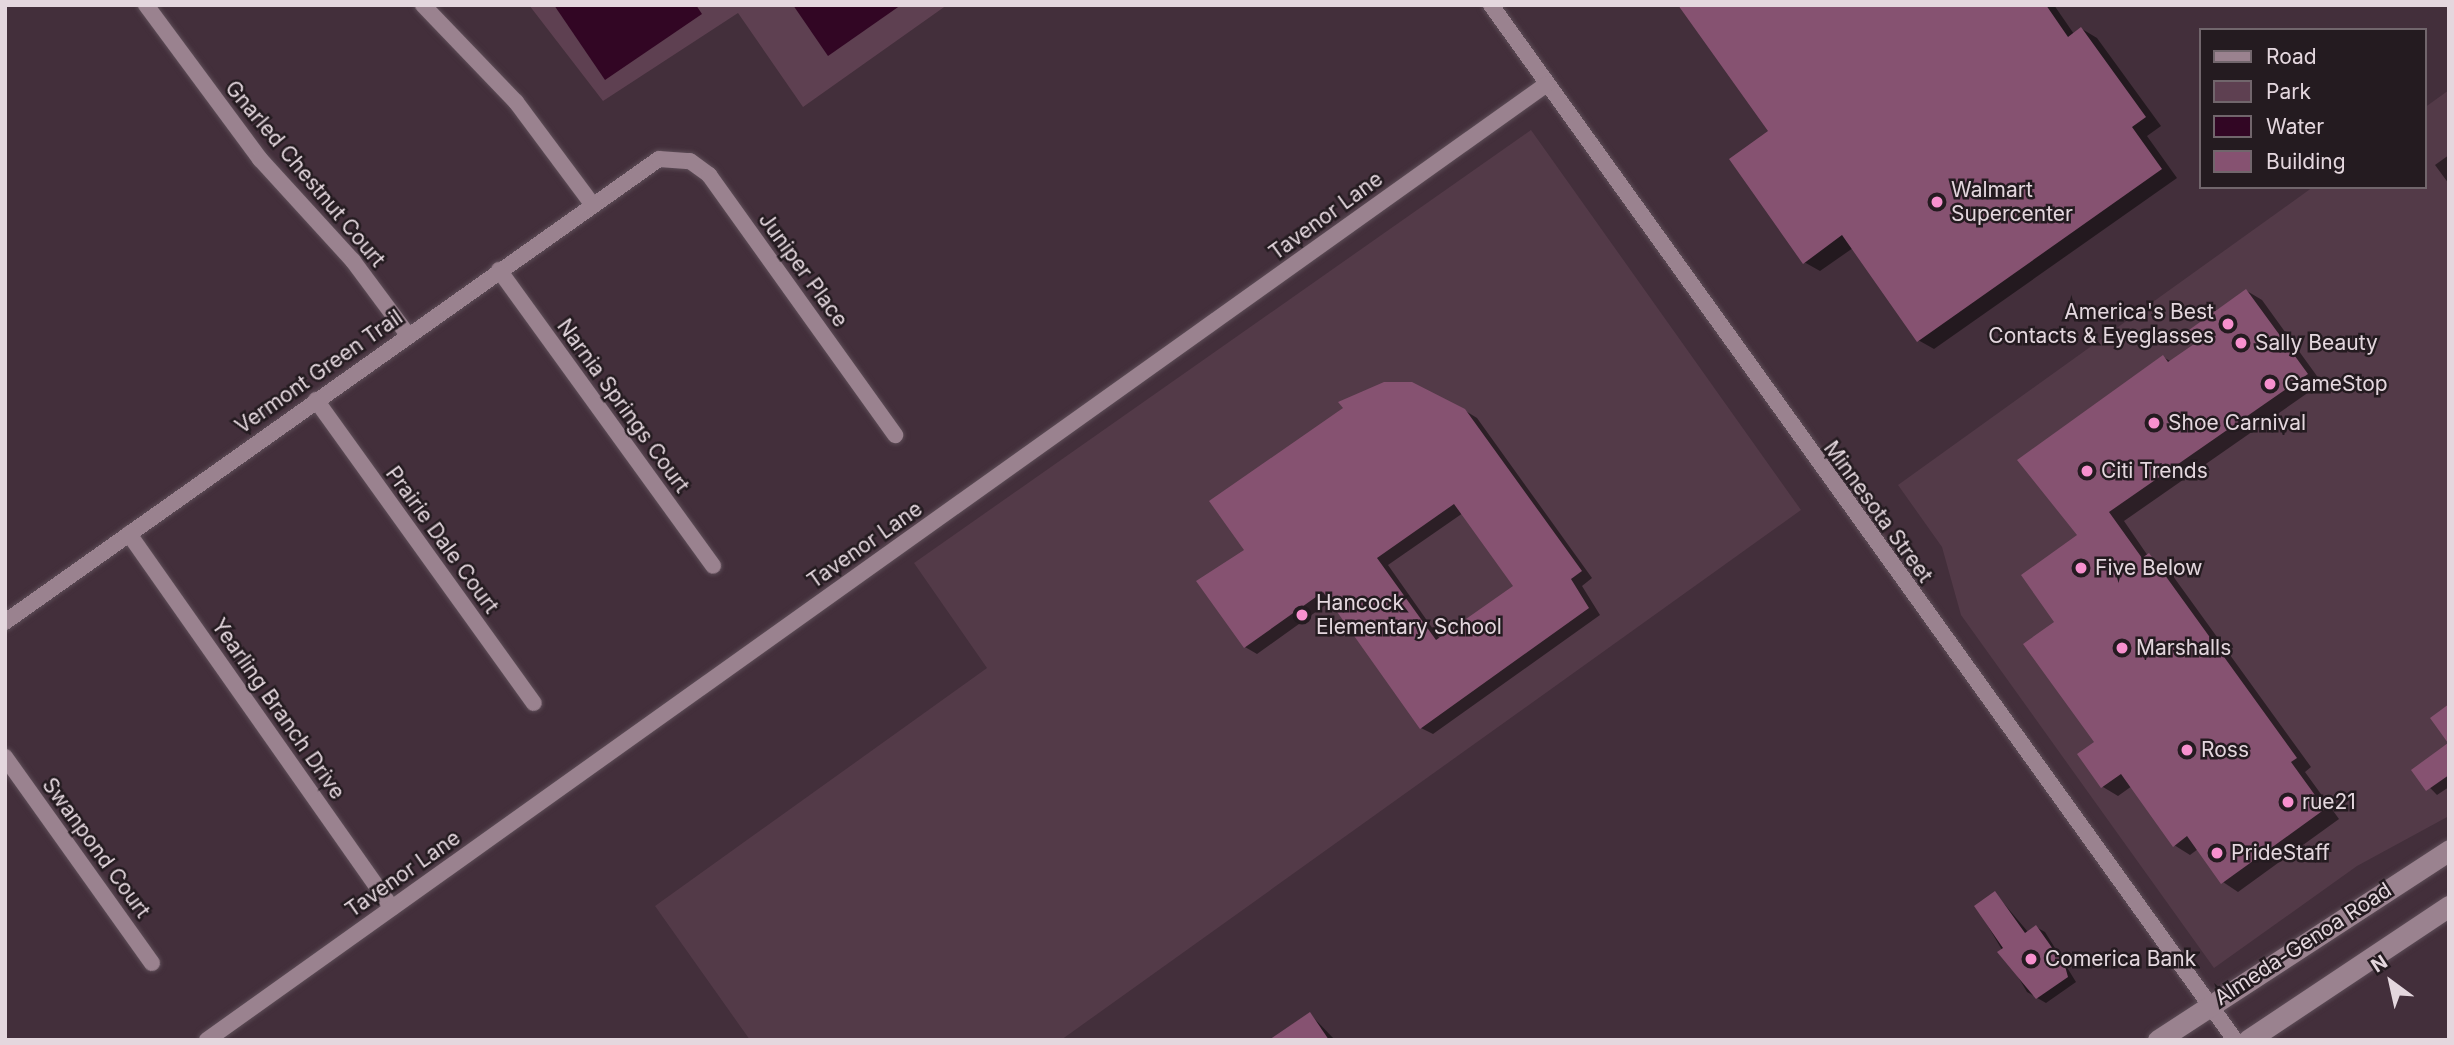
<!DOCTYPE html>
<html>
<head>
<meta charset="utf-8">
<style>
  body { margin:0 }
  #map { position:relative; width:2454px; height:1045px; overflow:hidden; background:#432f3b; font-family:Inter,sans-serif }
  div>[style] { position:absolute }
  .built>* { inset:0; background:#533a48 }
  .green>* { inset:0; background:#5e4051 }
  .water>* { inset:0; background:#320624 }
  .shadow>* { inset:0; background:#0007 }
  .building>* { inset:0; background:#865271 }
  .roads { filter:drop-shadow(0 0 2px #5d4d57) drop-shadow(0 0 2px #5d4d57) }
  .minor>* { height:16px; margin:-8px; padding:0 8px; transform-origin:8px; border-radius:8px; background:#9a828f }
  .secondary>* { height:21px; margin:-10.5px; padding:0 10.5px; transform-origin:10.5px; border-radius:10.5px; background:#9a828f }
  .dots>* { width:19px; height:19px; translate:-50% -50%; box-sizing:border-box; border:4px solid #241b20; border-radius:50% }
  span { translate:-50% -50%; white-space:nowrap; text-align:center; line-height:1.15; -webkit-text-stroke:5px #241b20; paint-order:stroke }
  .street-label { font-size:21px; color:#e4d7de }
  .poi-label { font-size:21px; color:#e4d7de }
  .left { translate:0 -50%; text-align:left }
  .right { translate:-100% -50%; text-align:right }
  .frame { position:absolute; inset:0; border:7px solid #e4d7de; pointer-events:none }
  .legend { position:absolute; left:2199px; top:28px; width:228px; height:161px; box-sizing:border-box; background:#241b20; border:2px solid #71666c; margin:0; padding:9px 12px; list-style:none; font-size:21px; color:#e4d7de }
  .legend li { display:flex; align-items:center; gap:14px; height:35px }
  .legend b { width:35px; border:2px solid #71666c }
  .north { position:absolute; left:2356px; top:947px; width:70px; height:70px; -webkit-text-stroke:5px #241b20; paint-order:stroke; rotate:327deg; font-size:19px; font-weight:700; line-height:28px; text-align:center; color:#e4d7de }
  .north::after { content:''; display:block; margin:auto; width:24px; height:32px; background:#e4d7de; clip-path:polygon(50% 0,100% 100%,50% 72%,0 100%) }
</style>
</head>
<body>
<div id="map">
  <div class="built">
    <i style="clip-path:polygon(2449px 90px,2449px 816px,2357px 866px,2214px 968px,1961px 615px,1942px 547px,1898px 485px,2313px 187px,2424px 187px,2424px 108px)"></i>
    <i style="clip-path:polygon(1531px 130px,1801px 510px,1061px 1040px,750px 1040px,655px 906px,987px 668px,914px 563px)"></i>
  </div>
  <div class="green">
    <i style="clip-path:polygon(529px 5px,947px 5px,803px 107px,738px 13px,603px 101px)"></i>
  </div>
  <div class="water">
    <i style="clip-path:polygon(554px 5px,696px 5px,702px 14px,605px 80px)"></i>
    <i style="clip-path:polygon(793px 5px,901px 5px,828px 56px)"></i>
  </div>
  <div class="shadow">
    <i style="clip-path:polygon(1680px 5px,2054px 5px,2074px 34px,2082px 29px,2097px 38px,2161px 126px,2147px 136px,2177px 178px,1934px 349px,1918px 340px,1853px 248px,1820px 271px,1804px 262px,1771px 131px)"></i>
    <i style="clip-path:polygon(2449px 155px,2449px 184px,2435px 165px)"></i>
    <i style="clip-path:polygon(2247px 291px,2262px 300px,2322px 383px,2124px 521px,2148px 556px,2165px 565px,2311px 767px,2305px 772px,2339px 819px,2238px 892px,2223px 882px,2198px 849px,2190px 855px,2174px 845px,2132px 786px,2118px 796px,2103px 787px,2096px 743px,2056px 622px,2080px 535px,2163px 357px,2172px 362px,2200px 342px)"></i>
    <i style="clip-path:polygon(evenodd,1464px 410px,1477px 418px,1592px 578px,1582px 586px,1600px 615px,1433px 734px,1421px 728px,1331px 601px,1257px 654px,1245px 647px,1464px 410px,1463px 513px,1516px 586px,1440px 639px,1388px 565px,1463px 513px)"></i>
    <i style="clip-path:polygon(2449px 745px,2449px 787px,2437px 795px,2413px 770px)"></i>
    <i style="clip-path:polygon(1995px 893px,2028px 932px,2036px 927px,2045px 932px,2076px 982px,2046px 1003px,2027px 992px,1976px 906px)"></i>
    <i style="clip-path:polygon(1311px 1015px,1335px 1040px,1272px 1040px)"></i>
  </div>
  <div class="building">
    <i style="clip-path:polygon(1678px 5px,2046px 5px,2068px 37px,2081px 27px,2146px 117px,2132px 127px,2162px 169px,1917px 342px,1842px 235px,1803px 264px,1729px 159px,1768px 131px)"></i>
    <i style="clip-path:polygon(2246px 289px,2308px 374px,2109px 512px,2142px 558px,2149px 553px,2297px 758px,2291px 762px,2325px 809px,2221px 884px,2187px 836px,2173px 847px,2121px 774px,2101px 788px,2077px 754px,2094px 742px,2023px 644px,2054px 622px,2021px 575px,2077px 535px,2017px 460px,2163px 355px,2168px 362px,2197px 342px,2189px 330px)"></i>
    <i style="clip-path:polygon(evenodd,1384px 382px,1412px 382px,1465px 409px,1582px 571px,1571px 579px,1589px 608px,1420px 729px,1323px 592px,1244px 648px,1196px 581px,1244px 550px,1209px 501px,1343px 408px,1338px 402px,1384px 382px,1454px 504px,1513px 586px,1436px 640px,1377px 558px,1454px 504px)"></i>
    <i style="clip-path:polygon(2449px 704px,2449px 775px,2426px 791px,2411px 770px,2448px 743px,2430px 718px)"></i>
    <i style="clip-path:polygon(1995px 891px,2025px 933px,2036px 925px,2065px 966px,2068px 977px,2036px 999px,1997px 952px,2003px 948px,1974px 906px)"></i>
    <i style="clip-path:polygon(1310px 1012px,1329px 1040px,1269px 1040px)"></i>
  </div>
  <div class="roads">
    <div class="minor">
      <i style="left:146px;top:5px;width:192px;rotate:53.5deg"></i>
      <i style="left:260px;top:159px;width:138px;rotate:47.6deg"></i>
      <i style="left:353px;top:261px;width:92px;rotate:53.4deg"></i>
      <i style="left:423px;top:5px;width:134px;rotate:46.2deg"></i>
      <i style="left:516px;top:102px;width:127px;rotate:53.3deg"></i>
      <i style="left:1491px;top:5px;width:1275px;rotate:54.29deg"></i>
      <i style="left:499px;top:270px;width:365px;rotate:54.1deg"></i>
      <i style="left:316px;top:400px;width:373px;rotate:54.3deg"></i>
      <i style="left:129px;top:534px;width:457px;rotate:54.9deg"></i>
      <i style="left:5px;top:622px;width:801px;rotate:-35.3deg"></i>
      <i style="left:659px;top:159px;width:31px;rotate:4deg"></i>
      <i style="left:690px;top:161px;width:24px;rotate:36deg"></i>
      <i style="left:709px;top:175px;width:320px;rotate:54.4deg"></i>
      <i style="left:5px;top:757px;width:253px;rotate:54.5deg"></i>
      <i style="left:207px;top:1040px;width:1646px;rotate:-35.51deg"></i>
    </div>
    <div class="secondary">
      <i style="left:2158px;top:1040px;width:348px;rotate:-33.1deg"></i>
      <i style="left:2248px;top:1040px;width:242px;rotate:-33.7deg"></i>
    </div>
  </div>
  <div class="dots">
    <i style="left:1937px;top:202px;background:#f790ce"></i>
    <i style="left:2228px;top:324px;background:#f790ce"></i>
    <i style="left:2241px;top:343px;background:#f790ce"></i>
    <i style="left:2270px;top:384px;background:#f790ce"></i>
    <i style="left:2154px;top:423px;background:#f790ce"></i>
    <i style="left:2087px;top:471px;background:#f790ce"></i>
    <i style="left:2081px;top:568px;background:#f790ce"></i>
    <i style="left:1302px;top:615px;background:#f790ce"></i>
    <i style="left:2122px;top:648px;background:#f790ce"></i>
    <i style="left:2187px;top:750px;background:#f790ce"></i>
    <i style="left:2288px;top:802px;background:#f790ce"></i>
    <i style="left:2217px;top:853px;background:#f790ce"></i>
    <i style="left:2031px;top:959px;background:#f790ce"></i>
  </div>
  <div class="street-label">
    <span style="left:305px;top:174px;rotate:50deg">Gnarled Chestnut Court</span>
    <span style="left:1326px;top:216px;rotate:-36deg">Tavenor Lane</span>
    <span style="left:803px;top:270px;rotate:54deg">Juniper Place</span>
    <span style="left:319px;top:372px;rotate:-35deg">Vermont Green Trail</span>
    <span style="left:623px;top:406px;rotate:54deg">Narnia Springs Court</span>
    <span style="left:1878px;top:512px;rotate:54deg">Minnesota Street</span>
    <span style="left:442px;top:540px;rotate:54deg">Prairie Dale Court</span>
    <span style="left:865px;top:545px;rotate:-35deg">Tavenor Lane</span>
    <span style="left:278px;top:709px;rotate:55deg">Yearling Branch Drive</span>
    <span style="left:96px;top:848px;rotate:54deg">Swanpond Court</span>
    <span style="left:403px;top:874px;rotate:-35deg">Tavenor Lane</span>
    <span style="left:2303px;top:944px;rotate:-33deg">Almeda-Genoa Road</span>
  </div>
  <div class="poi-label">
    <span class="left" style="left:1951px;top:202px">Walmart<br>Supercenter</span>
    <span class="right" style="left:2214px;top:324px">America's Best<br>Contacts &amp; Eyeglasses</span>
    <span class="left" style="left:2255px;top:343px">Sally Beauty</span>
    <span class="left" style="left:2284px;top:384px">GameStop</span>
    <span class="left" style="left:2168px;top:423px">Shoe Carnival</span>
    <span class="left" style="left:2101px;top:471px">Citi Trends</span>
    <span class="left" style="left:2095px;top:568px">Five Below</span>
    <span class="left" style="left:1316px;top:615px">Hancock<br>Elementary School</span>
    <span class="left" style="left:2136px;top:648px">Marshalls</span>
    <span class="left" style="left:2201px;top:750px">Ross</span>
    <span class="left" style="left:2302px;top:802px">rue21</span>
    <span class="left" style="left:2231px;top:853px">PrideStaff</span>
    <span class="left" style="left:2045px;top:959px">Comerica Bank</span>
  </div>
  <div class="frame"></div>
  <ul class="legend">
  <li><b style="height:9px;background:#9a828f"></b>Road</li>
  <li><b style="height:19px;background:#5e4051"></b>Park</li>
  <li><b style="height:19px;background:#320624"></b>Water</li>
  <li><b style="height:19px;background:#865271"></b>Building</li>
  </ul>
  <div class="north">N</div>
</div>
</body>
</html>
